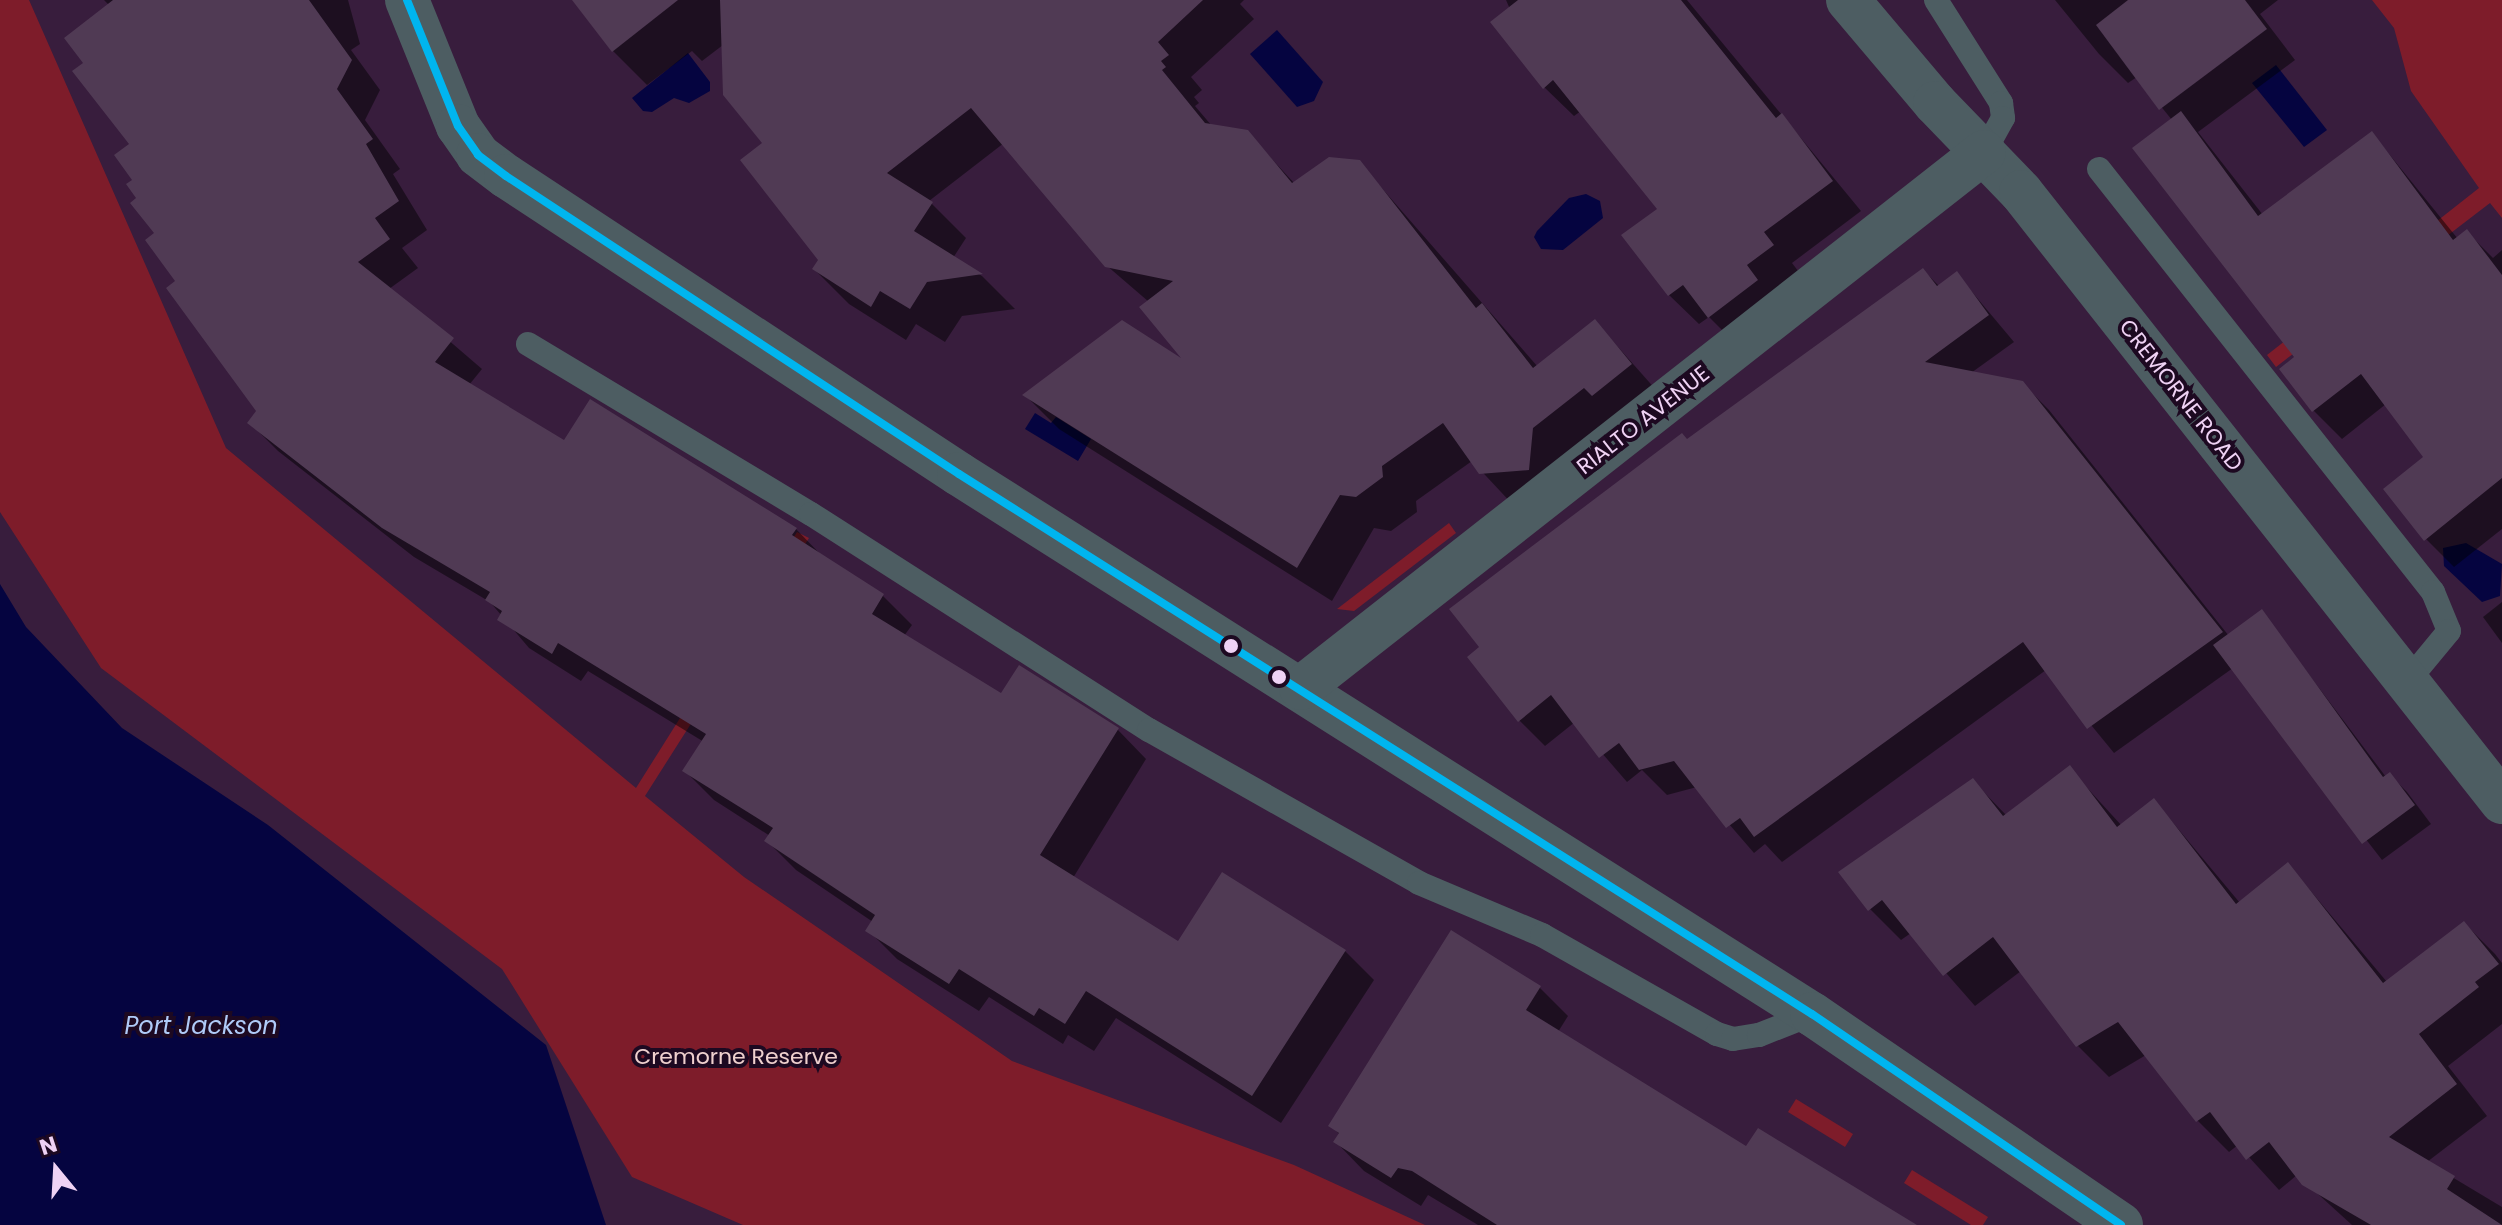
<!DOCTYPE html>
<html>
<head>
<meta charset="utf-8">
<style>
  body { margin:0 }
  #map { position:relative; width:2502px; height:1225px; overflow:hidden; background:#381d3d; font-family:Poppins,sans-serif }
  div>[style] { position:absolute }
  .green>* { inset:0; background:#7e1c2a }
  .water>* { inset:0; background:#050440 }
  .shadow>* { inset:0; background:#0007 }
  .building>* { inset:0; background:#503a54 }
  .service>* { height:24px; margin:-12px; padding:0 12px; transform-origin:12px; border-radius:12px; background:#4d5d62 }
  .minor>* { height:44px; margin:-22px; padding:0 22px; transform-origin:22px; border-radius:22px; background:#4d5d62 }
  .bus-1>* { height:8px; margin:-4px; padding:0 4px; transform-origin:4px; border-radius:4px; background:#00b5ef }
  .dots>* { width:22px; height:22px; translate:-50% -50%; box-sizing:border-box; border:4px solid #1d0921; border-radius:50% }
  span { translate:-50% -50%; white-space:nowrap; text-align:center; line-height:1.15; -webkit-text-stroke:8px #1d0921; paint-order:stroke }
  .street-label { font-size:22px; color:#efd2f4 }
  .park-label { font-size:22px; color:#efd0ce }
  .water-label { font-size:24px; color:#b0cbf8; font-style:italic }
  .north { position:absolute; left:16px; top:1129px; width:80px; height:80px; -webkit-text-stroke:6px #1d0921; paint-order:stroke; rotate:342deg; font-size:22px; font-weight:700; line-height:32px; text-align:center; color:#efd2f4 }
  .north::after { content:''; display:block; margin:auto; width:28px; height:36px; background:#efd2f4; clip-path:polygon(50% 0,100% 100%,50% 72%,0 100%) }
</style>
</head>
<body>
<div id="map">
  <div class="green">
    <i style="clip-path:polygon(0 0,29px 0,226px 448px,636px 788px,797px 532px,809px 538px,645px 796px,744px 877px,1012px 1061px,1294px 1165px,1425px 1225px,743px 1225px,632px 1177px,502px 969px,101px 668px,0 512px)"></i>
    <i style="clip-path:polygon(2372px 0,2502px 0,2502px 218px,2490px 203px,2276px 367px,2267px 355px,2479px 188px,2411px 91px,2394px 28px)"></i>
    <i style="clip-path:polygon(1449px 523px,1456px 533px,1354px 611px,1337px 609px)"></i>
    <i style="clip-path:polygon(1796px 1099px,1853px 1134px,1845px 1147px,1788px 1112px)"></i>
    <i style="clip-path:polygon(1912px 1170px,1988px 1217px,1983px 1225px,1971px 1225px,1904px 1183px)"></i>
  </div>
  <div class="water">
    <i style="clip-path:polygon(1277px 30px,1323px 82px,1314px 101px,1297px 107px,1250px 54px)"></i>
    <i style="clip-path:polygon(688px 53px,710px 82px,710px 91px,689px 103px,674px 98px,652px 112px,643px 111px,632px 98px)"></i>
    <i style="clip-path:polygon(2276px 65px,2327px 130px,2304px 147px,2252px 83px)"></i>
    <i style="clip-path:polygon(1586px 194px,1600px 201px,1603px 218px,1563px 250px,1541px 249px,1534px 237px,1537px 231px,1569px 198px)"></i>
    <i style="clip-path:polygon(1035px 413px,1051px 423px,1056px 417px,1091px 439px,1078px 461px,1025px 429px)"></i>
    <i style="clip-path:polygon(2466px 543px,2502px 564px,2500px 596px,2482px 602px,2444px 566px,2443px 548px)"></i>
    <i style="clip-path:polygon(0 584px,26px 627px,122px 728px,268px 825px,546px 1045px,606px 1225px,0 1225px)"></i>
  </div>
  <div class="shadow">
    <i style="clip-path:polygon(104px 0,348px 0,360px 44px,351px 50px,380px 90px,365px 120px,400px 169px,393px 174px,427px 230px,402px 248px,418px 268px,389px 289px,482px 369px,469px 385px,565px 443px,796px 529px,824px 558px,883px 596px,912px 625px,904px 636px,1002px 695px,1118px 730px,1146px 759px,1073px 878px,1179px 943px,1345px 951px,1374px 980px,1281px 1123px,1116px 1018px,1094px 1051px,1068px 1035px,1063px 1044px,989px 997px,979px 1011px,897px 959px,868px 930px,873px 922px,796px 870px,767px 841px,770px 836px,714px 800px,685px 771px,704px 742px,588px 671px,581px 681px,529px 648px,490px 602px,414px 557px,278px 451px,249px 422px,258px 411px,178px 282px,139px 199px,132px 145px,86px 63px,115px 11px)"></i>
    <i style="clip-path:polygon(590px 0,1244px 0,1240px 4px,1254px 19px,1191px 77px,1202px 90px,1194px 97px,1199px 103px,1195px 106px,1212px 126px,1247px 132px,1295px 184px,1359px 162px,1538px 367px,1595px 321px,1665px 400px,1515px 507px,1472px 461px,1416px 501px,1417px 512px,1391px 531px,1374px 528px,1332px 601px,1059px 429px,1025px 395px,1189px 365px,1149px 302px,1106px 265px,1004px 143px,929px 201px,966px 238px,953px 258px,982px 276px,1015px 309px,962px 316px,945px 342px,916px 324px,906px 340px,849px 304px,814px 269px,820px 260px,723px 45px,702px 61px,692px 51px,647px 85px,613px 51px)"></i>
    <i style="clip-path:polygon(1506px 0,1687px 0,1861px 211px,1792px 263px,1802px 276px,1738px 346px,1709px 317px,1699px 324px,1669px 295px,1659px 209px,1581px 111px,1574px 116px,1544px 87px)"></i>
    <i style="clip-path:polygon(2055px 0,2278px 0,2260px 14px,2295px 60px,2198px 132px,2263px 215px,2372px 133px,2458px 239px,2467px 232px,2493px 258px,2502px 250px,2502px 529px,2454px 567px,2426px 539px,2426px 457px,2386px 404px,2342px 439px,2314px 411px,2281px 370px,2296px 358px,2172px 120px,2137px 77px,2128px 83px,2099px 54px)"></i>
    <i style="clip-path:polygon(1923px 270px,1940px 287px,1957px 274px,2014px 342px,1971px 373px,2022px 383px,2049px 410px,2229px 636px,2261px 611px,2386px 777px,2389px 774px,2407px 792px,2431px 824px,2382px 860px,2233px 668px,2114px 753px,2046px 670px,1782px 862px,1765px 844px,1754px 853px,1697px 787px,1667px 795px,1642px 770px,1627px 782px,1575px 722px,1545px 746px,1519px 720px,1687px 442px)"></i>
    <i style="clip-path:polygon(2502px 602px,2502px 643px,2483px 617px)"></i>
    <i style="clip-path:polygon(2069px 768px,2122px 826px,2154px 800px,2240px 903px,2288px 864px,2387px 982px,2464px 923px,2495px 954px,2502px 963px,2502px 1024px,2448px 1066px,2487px 1116px,2427px 1162px,2502px 1207px,2502px 1225px,2352px 1225px,2297px 1175px,2279px 1190px,2238px 1145px,2229px 1152px,2198px 1121px,2146px 1055px,2109px 1077px,2078px 1046px,2021px 971px,1975px 1006px,1911px 933px,1901px 940px,1870px 909px,1973px 781px,2007px 816px)"></i>
    <i style="clip-path:polygon(1539px 987px,1568px 1016px,1558px 1032px,1747px 1149px,1916px 1225px,1478px 1225px,1428px 1195px,1421px 1206px,1364px 1171px,1336px 1142px,1340px 1135px,1331px 1125px)"></i>
  </div>
  <div class="building">
    <i style="clip-path:polygon(113px 0,309px 0,352px 60px,337px 89px,373px 139px,366px 144px,399px 201px,375px 218px,390px 239px,358px 262px,454px 338px,435px 362px,564px 440px,590px 399px,797px 528px,792px 535px,884px 594px,872px 614px,1001px 693px,1019px 665px,1119px 728px,1040px 855px,1178px 941px,1222px 872px,1346px 950px,1252px 1096px,1086px 991px,1065px 1024px,1039px 1008px,1034px 1016px,959px 969px,949px 984px,865px 931px,875px 915px,764px 841px,773px 828px,682px 771px,706px 734px,558px 643px,552px 654px,497px 620px,502px 611px,485px 600px,490px 592px,382px 528px,247px 423px,256px 411px,166px 288px,175px 281px,145px 240px,154px 233px,130px 203px,136px 198px,126px 184px,132px 180px,114px 155px,129px 144px,72px 71px,83px 63px,64px 38px)"></i>
    <i style="clip-path:polygon(572px 0,678px 0,612px 52px)"></i>
    <i style="clip-path:polygon(720px 0,1203px 0,1158px 42px,1169px 55px,1161px 61px,1166px 67px,1162px 70px,1205px 123px,1248px 130px,1292px 183px,1329px 157px,1360px 160px,1476px 308px,1482px 303px,1533px 368px,1595px 319px,1632px 364px,1592px 396px,1584px 388px,1533px 428px,1529px 470px,1479px 474px,1443px 423px,1382px 466px,1383px 477px,1356px 497px,1340px 495px,1297px 568px,1022px 395px,1122px 320px,1181px 358px,1139px 307px,1173px 281px,1105px 267px,971px 108px,887px 173px,933px 202px,914px 231px,983px 274px,927px 282px,910px 309px,880px 291px,871px 307px,812px 269px,818px 260px,740px 160px,762px 143px,723px 95px)"></i>
    <i style="clip-path:polygon(1518px 0,1681px 0,1776px 118px,1782px 113px,1833px 181px,1764px 232px,1774px 245px,1747px 265px,1758px 280px,1708px 318px,1683px 285px,1668px 296px,1621px 235px,1657px 209px,1553px 80px,1543px 89px,1490px 22px)"></i>
    <i style="clip-path:polygon(2128px 0,2245px 0,2267px 29px,2159px 110px,2096px 25px)"></i>
    <i style="clip-path:polygon(2181px 111px,2258px 216px,2372px 131px,2453px 240px,2467px 229px,2502px 275px,2502px 478px,2424px 541px,2383px 489px,2423px 457px,2361px 374px,2312px 412px,2279px 369px,2294px 357px,2132px 148px)"></i>
    <i style="clip-path:polygon(1923px 268px,1937px 286px,1957px 271px,1989px 315px,1925px 362px,2023px 381px,2223px 632px,2087px 729px,2023px 642px,1754px 837px,1740px 818px,1726px 828px,1674px 761px,1639px 770px,1619px 743px,1599px 758px,1551px 695px,1518px 722px,1467px 657px,1479px 647px,1449px 609px,1682px 433px,1687px 439px)"></i>
    <i style="clip-path:polygon(2262px 609px,2383px 777px,2390px 772px,2415px 805px,2362px 844px,2213px 645px)"></i>
    <i style="clip-path:polygon(2070px 765px,2117px 827px,2154px 798px,2236px 904px,2288px 862px,2383px 983px,2464px 921px,2499px 964px,2475px 982px,2479px 987px,2419px 1034px,2457px 1084px,2389px 1137px,2455px 1176px,2447px 1189px,2502px 1225px,2371px 1225px,2302px 1185px,2269px 1142px,2246px 1160px,2210px 1112px,2196px 1122px,2118px 1022px,2076px 1047px,1993px 937px,1943px 976px,1882px 900px,1868px 911px,1838px 872px,1973px 778px,2003px 816px)"></i>
    <i style="clip-path:polygon(1451px 930px,1541px 986px,1526px 1010px,1746px 1146px,1758px 1128px,1917px 1225px,1497px 1225px,1412px 1171px,1398px 1168px,1391px 1178px,1333px 1142px,1339px 1133px,1328px 1126px)"></i>
  </div>
  <div class="service">
    <i style="left:1936px;top:0;width:122px;rotate:57.7deg"></i>
    <i style="left:2001px;top:103px;width:15px;rotate:82deg"></i>
    <i style="left:2003px;top:118px;width:39px;rotate:119deg"></i>
    <i style="left:2099px;top:169px;width:539px;rotate:51.71deg"></i>
    <i style="left:2433px;top:592px;width:42px;rotate:67.7deg"></i>
    <i style="left:2449px;top:631px;width:66px;rotate:129.5deg"></i>
    <i style="left:528px;top:344px;width:330px;rotate:31deg"></i>
    <i style="left:811px;top:514px;width:401px;rotate:32.6deg"></i>
    <i style="left:1149px;top:730px;width:310px;rotate:29.5deg"></i>
    <i style="left:1419px;top:883px;width:134px;rotate:22.9deg"></i>
    <i style="left:1542px;top:935px;width:201px;rotate:29.5deg"></i>
    <i style="left:1717px;top:1034px;width:17px;rotate:17deg"></i>
    <i style="left:1733px;top:1039px;width:26px;rotate:-9deg"></i>
    <i style="left:1759px;top:1035px;width:57px;rotate:-21.6deg"></i>
  </div>
  <div class="minor">
    <i style="left:407px;top:0;width:136px;rotate:68deg"></i>
    <i style="left:458px;top:126px;width:35px;rotate:55deg"></i>
    <i style="left:478px;top:155px;width:35px;rotate:37deg"></i>
    <i style="left:506px;top:176px;width:542px;rotate:33.34deg"></i>
    <i style="left:959px;top:474px;width:1010px;rotate:32.34deg"></i>
    <i style="left:1812px;top:1014px;width:374px;rotate:34.3deg"></i>
    <i style="left:1848px;top:0;width:135px;rotate:49.8deg"></i>
    <i style="left:1935px;top:103px;width:124px;rotate:46deg"></i>
    <i style="left:2021px;top:192px;width:777px;rotate:51.74deg"></i>
    <i style="left:1301px;top:688px;width:868px;rotate:-38.12deg"></i>
  </div>
  <div class="bus-1">
    <i style="left:407px;top:0;width:136px;rotate:68deg"></i>
    <i style="left:458px;top:126px;width:35px;rotate:55deg"></i>
    <i style="left:478px;top:155px;width:35px;rotate:37deg"></i>
    <i style="left:506px;top:176px;width:542px;rotate:33.34deg"></i>
    <i style="left:959px;top:474px;width:1010px;rotate:32.34deg"></i>
    <i style="left:1812px;top:1014px;width:374px;rotate:34.3deg"></i>
  </div>
  <div class="dots">
    <i style="left:1231px;top:646px;background:#efd2f4"></i>
    <i style="left:1279px;top:677px;background:#efd2f4"></i>
  </div>
  <div class="street-label">
    <span style="left:2181px;top:395px;rotate:52deg">CREMORNE ROAD</span>
    <span style="left:1643px;top:420px;rotate:-38deg">RIALTO AVENUE</span>
  </div>
  <div class="park-label">
    <span style="left:736px;top:1057px">Cremorne Reserve</span>
  </div>
  <div class="water-label">
    <span style="left:201px;top:1026px">Port Jackson</span>
  </div>
  <div class="north">N</div>
</div>
</body>
</html>
